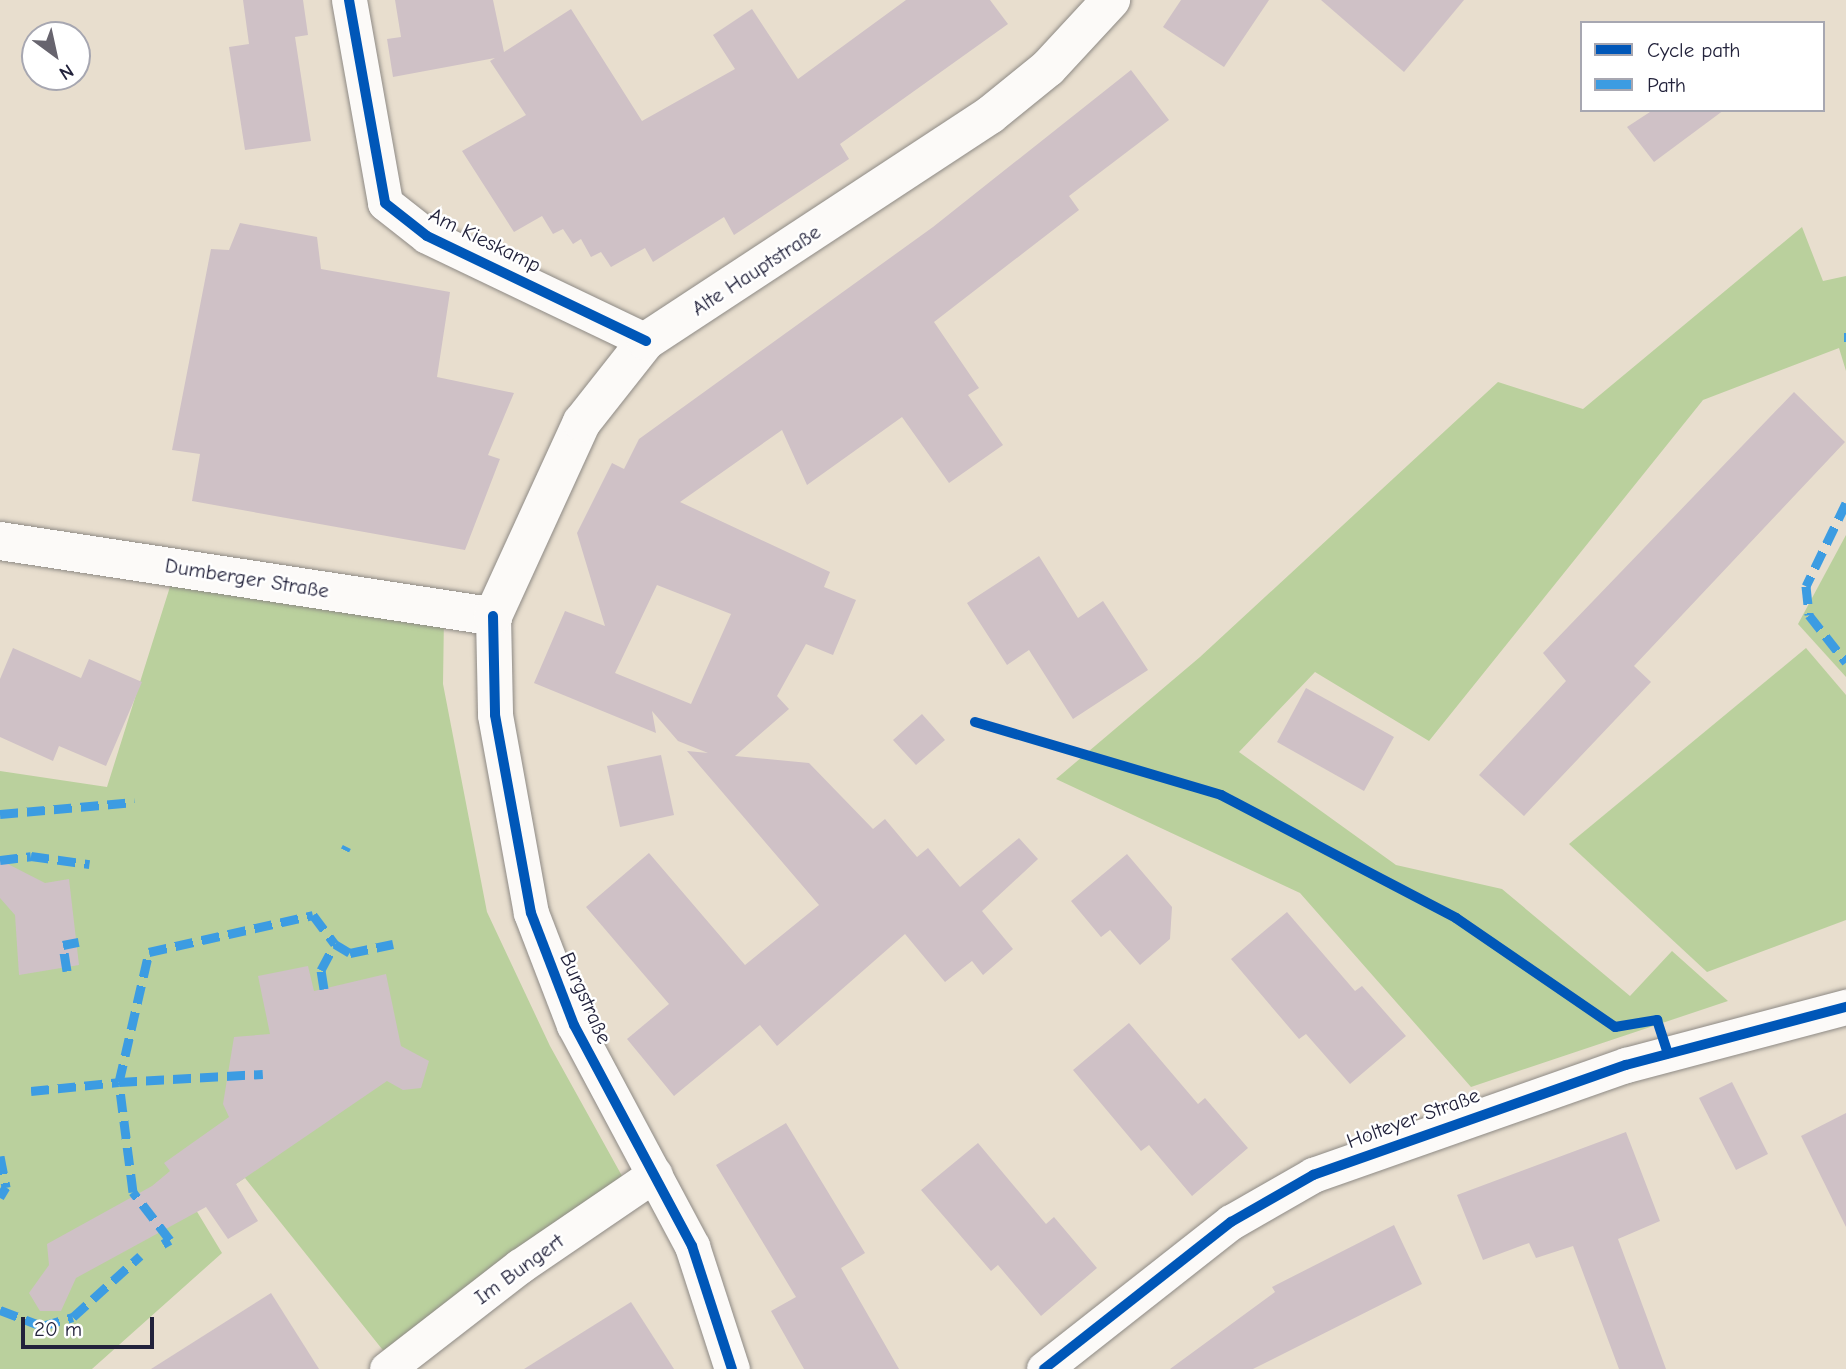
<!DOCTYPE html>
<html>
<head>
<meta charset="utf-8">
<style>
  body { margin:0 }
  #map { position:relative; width:1846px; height:1369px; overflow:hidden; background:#e8dece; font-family:"Comic Neue",sans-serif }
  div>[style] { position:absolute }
  .green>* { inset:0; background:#bad09d }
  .building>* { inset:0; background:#cfc1c6 }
  .roads { filter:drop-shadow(0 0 2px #8e8a85) drop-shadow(0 0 2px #8e8a85) }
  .street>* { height:35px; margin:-17.5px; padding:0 17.5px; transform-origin:17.5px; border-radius:17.5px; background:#fcfaf8 }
  .secondary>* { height:38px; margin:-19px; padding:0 19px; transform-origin:19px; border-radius:19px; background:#fcfaf8 }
  .quiet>* { height:9px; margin-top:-4.5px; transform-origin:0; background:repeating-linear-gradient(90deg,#3c9ce2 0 18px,transparent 0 27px) }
  .cycleway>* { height:10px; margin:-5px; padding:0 5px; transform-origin:5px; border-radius:5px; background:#0057b8 }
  span { translate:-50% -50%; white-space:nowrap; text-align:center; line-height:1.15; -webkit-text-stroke:5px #fff; paint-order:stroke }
  .street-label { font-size:21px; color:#22223b }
  .legend { position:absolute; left:1580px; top:21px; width:245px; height:91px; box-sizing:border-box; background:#fff; border:2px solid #a7a7b1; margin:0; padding:9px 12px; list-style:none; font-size:21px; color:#22223b }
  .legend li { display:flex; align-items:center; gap:14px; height:35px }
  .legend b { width:35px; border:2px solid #a7a7b1 }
  .north { position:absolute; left:21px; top:21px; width:70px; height:70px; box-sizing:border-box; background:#fff; border:2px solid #a7a7b1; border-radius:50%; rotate:147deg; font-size:19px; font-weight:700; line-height:28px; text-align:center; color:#22223b }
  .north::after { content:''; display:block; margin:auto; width:24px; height:32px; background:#67646e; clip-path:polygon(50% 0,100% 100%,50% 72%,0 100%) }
  .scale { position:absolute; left:21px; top:1317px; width:133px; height:32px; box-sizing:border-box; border:4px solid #22223b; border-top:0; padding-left:9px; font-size:21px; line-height:24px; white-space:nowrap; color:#22223b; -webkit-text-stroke:5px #fff; paint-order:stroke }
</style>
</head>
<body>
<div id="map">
  <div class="green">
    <i style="clip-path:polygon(1802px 227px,1823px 281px,1846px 276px,1846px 371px,1839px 348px,1703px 400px,1429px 741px,1315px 672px,1239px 752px,1396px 865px,1502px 889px,1630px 996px,1672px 951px,1728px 1001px,1471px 1087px,1300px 893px,1056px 779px,1200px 657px,1498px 382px,1583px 409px)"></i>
    <i style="clip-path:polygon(1846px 535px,1846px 677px,1798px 624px)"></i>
    <i style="clip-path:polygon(174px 574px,444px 616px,443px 684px,487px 912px,550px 1046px,627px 1185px,390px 1359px,245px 1178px,196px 1210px,222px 1253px,92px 1369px,0 1369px,0 771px,107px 787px)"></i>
    <i style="clip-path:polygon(1806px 648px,1846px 695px,1846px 920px,1707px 972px,1569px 844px)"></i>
  </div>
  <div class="building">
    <i style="clip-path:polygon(243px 0,303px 0,308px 35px,295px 37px,311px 141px,245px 150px,229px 47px,249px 44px)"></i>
    <i style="clip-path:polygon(395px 0,493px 0,504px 52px,571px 9px,642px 121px,735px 69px,713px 35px,752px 9px,798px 79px,906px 0,990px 0,1008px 24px,840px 144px,849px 159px,734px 235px,724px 217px,653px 262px,645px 248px,611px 267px,601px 252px,591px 257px,581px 239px,573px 244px,563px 229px,553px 234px,542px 216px,514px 232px,462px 151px,526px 115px,490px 61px,495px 58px,393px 77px,387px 39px,401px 37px)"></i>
    <i style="clip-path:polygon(1181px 0,1269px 0,1224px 67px,1163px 27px)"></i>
    <i style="clip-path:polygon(1321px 0,1464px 0,1404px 72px)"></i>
    <i style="clip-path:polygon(evenodd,1131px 70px,1169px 120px,1069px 196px,1079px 210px,934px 322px,979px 388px,968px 395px,1003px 445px,949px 483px,902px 417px,807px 485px,782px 430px,680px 502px,830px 572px,824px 587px,856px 600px,833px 655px,806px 644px,777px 696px,789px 709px,735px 756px,809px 763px,873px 829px,885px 819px,917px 857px,928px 848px,960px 887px,1019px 838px,1038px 859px,982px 911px,1013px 949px,983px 975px,972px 961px,945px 982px,905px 934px,777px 1046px,760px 1025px,674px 1096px,627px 1039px,669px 1004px,586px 907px,649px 853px,745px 965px,819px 905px,687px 751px,708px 753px,678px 741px,652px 711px,656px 733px,534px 683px,565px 611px,605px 626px,577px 533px,612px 463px,624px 469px,639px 439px,933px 227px,1131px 70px,657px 585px,731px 614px,691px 704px,615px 673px,657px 585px)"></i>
    <i style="clip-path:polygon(1653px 110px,1724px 110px,1654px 162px,1627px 127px)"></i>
    <i style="clip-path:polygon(240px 223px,317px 237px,321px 269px,450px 292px,437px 377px,514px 393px,488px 455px,500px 459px,465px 550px,192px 501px,200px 454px,172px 450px,211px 249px,229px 250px)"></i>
    <i style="clip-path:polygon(1794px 392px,1845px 442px,1634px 666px,1651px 682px,1524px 816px,1479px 775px,1566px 681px,1543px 653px)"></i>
    <i style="clip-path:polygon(1039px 556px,1078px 618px,1103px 601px,1148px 670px,1073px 719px,1029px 650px,1007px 665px,967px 603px)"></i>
    <i style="clip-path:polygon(13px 648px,81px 678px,89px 659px,142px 682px,106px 766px,59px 746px,53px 761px,0 737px,0 679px)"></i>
    <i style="clip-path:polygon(1306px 688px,1394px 737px,1364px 791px,1277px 742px)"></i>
    <i style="clip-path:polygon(922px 714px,945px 740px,916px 765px,893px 740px)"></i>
    <i style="clip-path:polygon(661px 755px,674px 815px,620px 827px,607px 766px)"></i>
    <i style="clip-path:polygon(1127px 854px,1172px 907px,1170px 939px,1140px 965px,1110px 930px,1101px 937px,1071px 901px)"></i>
    <i style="clip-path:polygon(0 860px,45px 883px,69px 879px,79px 965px,19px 975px,15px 915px,0 898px)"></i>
    <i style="clip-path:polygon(1287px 912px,1355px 991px,1362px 986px,1406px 1036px,1350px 1084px,1306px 1034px,1299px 1039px,1231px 959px)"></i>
    <i style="clip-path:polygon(308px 966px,314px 991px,386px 974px,401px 1046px,429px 1061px,421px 1088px,403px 1090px,387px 1081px,236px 1184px,258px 1221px,228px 1239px,206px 1207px,76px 1278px,61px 1311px,40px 1311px,29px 1293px,49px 1265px,47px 1244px,152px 1186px,170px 1171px,164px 1163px,229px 1117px,223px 1104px,234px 1037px,270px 1034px,258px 976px)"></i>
    <i style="clip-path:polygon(1129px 1023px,1198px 1104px,1205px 1098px,1248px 1148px,1192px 1196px,1149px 1145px,1141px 1151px,1073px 1070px)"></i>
    <i style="clip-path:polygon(1732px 1082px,1768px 1154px,1736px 1170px,1699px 1098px)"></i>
    <i style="clip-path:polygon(1846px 1113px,1846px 1227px,1801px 1136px)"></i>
    <i style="clip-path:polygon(786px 1123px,865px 1253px,841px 1268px,899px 1369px,804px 1369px,771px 1311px,796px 1297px,716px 1165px)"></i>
    <i style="clip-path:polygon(1626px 1132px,1660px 1221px,1618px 1239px,1666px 1369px,1619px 1369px,1573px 1246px,1536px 1258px,1529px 1243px,1483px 1260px,1457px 1195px)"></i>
    <i style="clip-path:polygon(978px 1143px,1046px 1224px,1054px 1217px,1097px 1268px,1041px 1316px,998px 1265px,991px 1271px,921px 1190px)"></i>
    <i style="clip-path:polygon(1394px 1225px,1422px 1284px,1253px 1369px,1170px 1369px,1275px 1292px,1272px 1287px)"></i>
    <i style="clip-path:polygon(271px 1293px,319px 1369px,151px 1369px)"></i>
    <i style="clip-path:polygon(631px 1302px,674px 1369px,524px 1369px,591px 1327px)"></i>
  </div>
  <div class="roads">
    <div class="street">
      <i style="left:349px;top:0;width:206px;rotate:79.9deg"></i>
      <i style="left:385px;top:203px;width:53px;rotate:38.2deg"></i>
      <i style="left:427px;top:236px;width:243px;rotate:25.6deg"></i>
      <i style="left:493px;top:616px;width:99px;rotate:88.8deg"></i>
      <i style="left:495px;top:715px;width:201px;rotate:79.7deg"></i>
      <i style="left:531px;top:913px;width:120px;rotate:69deg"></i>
      <i style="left:574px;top:1025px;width:251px;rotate:61.9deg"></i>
      <i style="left:692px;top:1246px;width:129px;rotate:72deg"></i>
      <i style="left:387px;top:1369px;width:168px;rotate:-37.8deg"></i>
      <i style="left:520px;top:1266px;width:163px;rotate:-34.3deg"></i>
      <i style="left:1044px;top:1369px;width:238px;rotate:-38.2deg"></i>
      <i style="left:1231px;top:1222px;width:95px;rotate:-29.8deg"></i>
      <i style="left:1313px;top:1175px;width:332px;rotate:-19.4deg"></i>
      <i style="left:1626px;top:1065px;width:228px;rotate:-14.8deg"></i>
    </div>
    <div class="secondary">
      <i style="left:0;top:541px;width:499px;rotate:8.7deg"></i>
      <i style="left:493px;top:616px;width:213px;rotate:-65.4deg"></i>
      <i style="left:582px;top:422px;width:103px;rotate:-51.7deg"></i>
      <i style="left:646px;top:341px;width:412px;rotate:-33.3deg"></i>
      <i style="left:990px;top:115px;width:75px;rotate:-39deg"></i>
      <i style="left:1048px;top:68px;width:93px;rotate:-47.2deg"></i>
    </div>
  </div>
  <div class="quiet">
    <i style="left:1844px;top:337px;width:2px"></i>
    <i style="left:1846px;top:503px;width:92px;rotate:115.7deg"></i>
    <i style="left:1806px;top:586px;width:29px;rotate:84deg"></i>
    <i style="left:1809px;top:615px;width:60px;rotate:51.8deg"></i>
    <i style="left:0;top:814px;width:135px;rotate:-5.1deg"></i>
    <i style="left:345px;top:850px;width:4px;rotate:-63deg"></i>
    <i style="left:0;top:860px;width:31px;rotate:-7deg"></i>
    <i style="left:31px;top:856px;width:59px;rotate:7.9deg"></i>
    <i style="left:67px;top:971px;width:26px;rotate:-99deg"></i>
    <i style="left:63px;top:945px;width:16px;rotate:-11deg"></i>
    <i style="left:324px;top:989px;width:19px;rotate:-99deg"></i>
    <i style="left:321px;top:970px;width:30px;rotate:-62deg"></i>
    <i style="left:31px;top:1091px;width:88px;rotate:-5.8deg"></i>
    <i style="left:119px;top:1082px;width:133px;rotate:-77deg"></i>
    <i style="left:149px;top:952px;width:168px;rotate:-12.7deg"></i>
    <i style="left:313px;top:915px;width:36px;rotate:53deg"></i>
    <i style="left:335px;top:944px;width:17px;rotate:31deg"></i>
    <i style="left:350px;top:953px;width:44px;rotate:-11.8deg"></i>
    <i style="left:0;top:1156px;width:32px;rotate:79deg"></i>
    <i style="left:6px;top:1187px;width:12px;rotate:121deg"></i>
    <i style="left:163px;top:1244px;width:8px;rotate:-30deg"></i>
    <i style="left:170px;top:1240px;width:61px;rotate:-127.6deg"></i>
    <i style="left:133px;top:1192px;width:111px;rotate:-97.3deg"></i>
    <i style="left:119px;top:1082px;width:144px;rotate:-3.2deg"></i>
    <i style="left:0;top:1310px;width:45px;rotate:20.9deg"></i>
    <i style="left:42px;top:1326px;width:32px;rotate:-16deg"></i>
    <i style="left:73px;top:1317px;width:91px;rotate:-42.3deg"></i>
  </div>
  <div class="cycleway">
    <i style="left:349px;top:0;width:206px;rotate:79.9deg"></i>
    <i style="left:385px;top:203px;width:53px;rotate:38.2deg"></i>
    <i style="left:427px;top:236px;width:243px;rotate:25.6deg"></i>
    <i style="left:493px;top:616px;width:99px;rotate:88.8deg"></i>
    <i style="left:495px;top:715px;width:201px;rotate:79.7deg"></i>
    <i style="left:531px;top:913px;width:120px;rotate:69deg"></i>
    <i style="left:574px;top:1025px;width:251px;rotate:61.9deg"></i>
    <i style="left:692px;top:1246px;width:129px;rotate:72deg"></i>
    <i style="left:975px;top:722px;width:257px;rotate:16.5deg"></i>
    <i style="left:1221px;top:795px;width:265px;rotate:27.6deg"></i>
    <i style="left:1456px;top:918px;width:193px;rotate:34.4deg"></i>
    <i style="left:1615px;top:1027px;width:43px;rotate:-9.5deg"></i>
    <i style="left:1657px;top:1020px;width:35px;rotate:72deg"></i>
    <i style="left:1044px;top:1369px;width:238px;rotate:-38.2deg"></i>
    <i style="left:1231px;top:1222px;width:95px;rotate:-29.8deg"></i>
    <i style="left:1313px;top:1175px;width:332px;rotate:-19.4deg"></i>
    <i style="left:1626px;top:1065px;width:228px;rotate:-14.8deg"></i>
  </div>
  <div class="street-label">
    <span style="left:485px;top:240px;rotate:26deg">Am Kieskamp</span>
    <span style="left:756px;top:270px;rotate:-33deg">Alte Hauptstraße</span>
    <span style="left:247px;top:578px;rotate:9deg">Dumberger Straße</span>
    <span style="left:586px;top:998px;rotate:66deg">Burgstraße</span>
    <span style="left:1413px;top:1118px;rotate:-20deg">Holteyer Straße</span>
    <span style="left:519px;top:1269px;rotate:-36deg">Im Bungert</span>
  </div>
  <ul class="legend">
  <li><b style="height:9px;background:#0057b8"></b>Cycle path</li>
  <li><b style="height:9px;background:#3c9ce2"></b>Path</li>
  </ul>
  <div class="north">N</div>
  <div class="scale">20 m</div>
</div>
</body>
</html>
